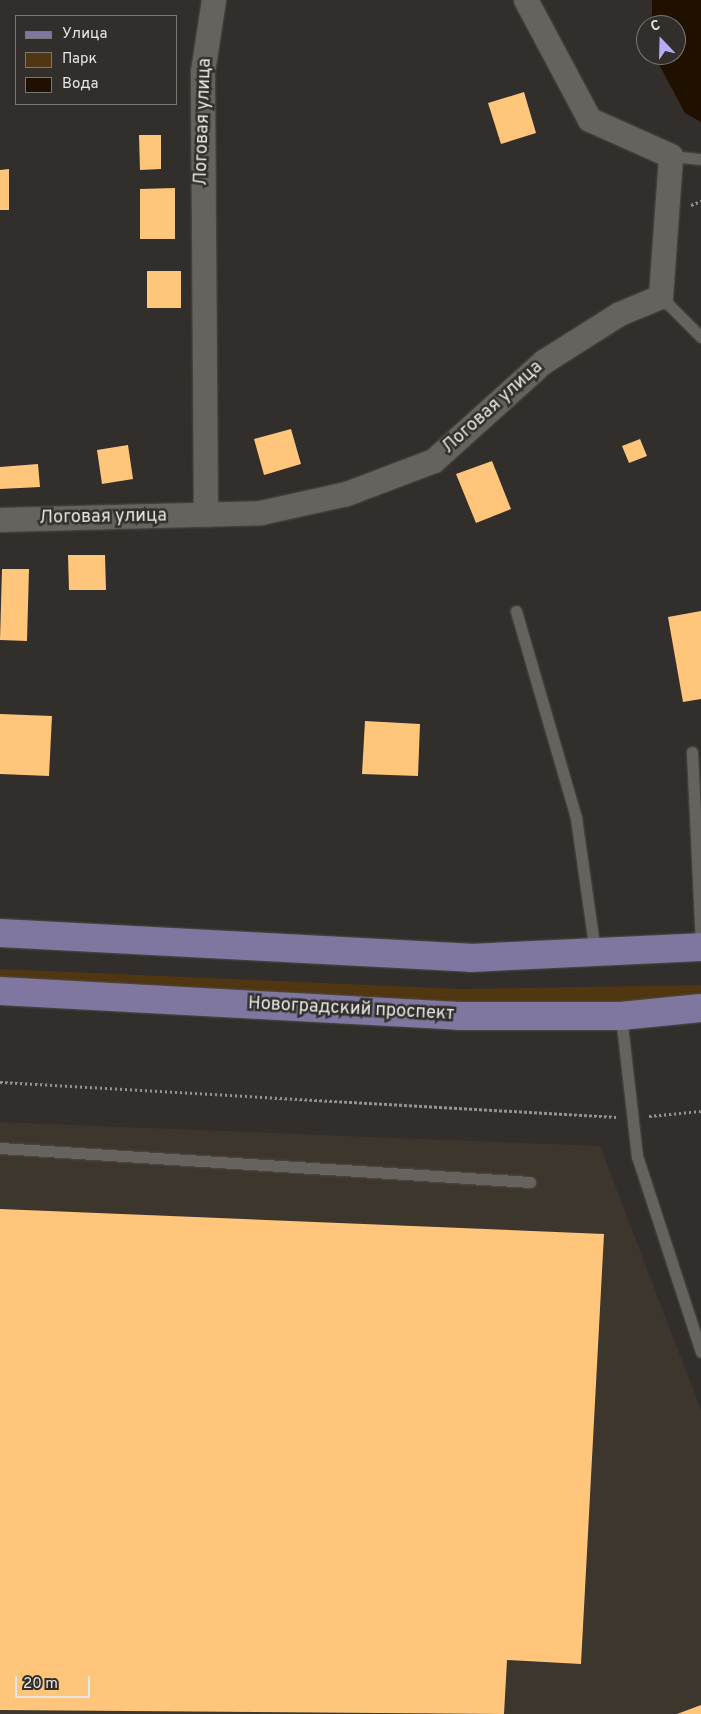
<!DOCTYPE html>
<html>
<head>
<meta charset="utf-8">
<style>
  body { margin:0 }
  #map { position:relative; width:701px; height:1714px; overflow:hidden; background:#312e2b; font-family:Overpass,sans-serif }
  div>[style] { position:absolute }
  .built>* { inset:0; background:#3d362d }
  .green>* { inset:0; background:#503611 }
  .water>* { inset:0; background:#201000 }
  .building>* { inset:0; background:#ffc67b }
  .path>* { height:3px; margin-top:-1.5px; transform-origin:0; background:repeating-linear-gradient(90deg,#94928f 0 2.5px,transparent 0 5px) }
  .roads { filter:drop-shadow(0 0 1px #4f4c49) drop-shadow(0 0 1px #4f4c49) }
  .lane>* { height:11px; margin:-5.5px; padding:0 5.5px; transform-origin:5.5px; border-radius:5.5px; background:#66635f }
  .street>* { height:24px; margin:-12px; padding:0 12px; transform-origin:12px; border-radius:12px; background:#66635f }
  .primary>* { height:28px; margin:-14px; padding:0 14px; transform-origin:14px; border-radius:14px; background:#7f77a0 }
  span { translate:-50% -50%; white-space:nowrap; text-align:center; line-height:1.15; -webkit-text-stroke:5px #312e2b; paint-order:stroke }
  .street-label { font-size:18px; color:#e8e6e3 }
  .legend { position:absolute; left:15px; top:15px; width:162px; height:90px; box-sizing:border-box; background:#312e2b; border:1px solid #7a7875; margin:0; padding:6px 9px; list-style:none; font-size:15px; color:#e8e6e3 }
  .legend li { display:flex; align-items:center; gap:10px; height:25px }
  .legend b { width:25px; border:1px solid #7a7875 }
  .north { position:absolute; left:636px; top:15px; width:50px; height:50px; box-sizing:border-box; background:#312e2b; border:1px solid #7a7875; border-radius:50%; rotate:339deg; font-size:14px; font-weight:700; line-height:20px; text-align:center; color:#e8e6e3 }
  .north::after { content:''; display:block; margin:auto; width:18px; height:22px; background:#b6acf8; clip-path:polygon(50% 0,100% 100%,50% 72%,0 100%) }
  .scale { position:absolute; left:15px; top:1676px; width:75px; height:22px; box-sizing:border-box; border:2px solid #e8e6e3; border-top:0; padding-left:6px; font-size:15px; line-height:18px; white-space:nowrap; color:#e8e6e3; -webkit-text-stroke:4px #312e2b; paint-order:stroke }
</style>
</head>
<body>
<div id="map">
  <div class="built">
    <i style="clip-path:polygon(0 1122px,600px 1146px,701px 1410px,701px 1714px,0 1714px)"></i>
  </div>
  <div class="green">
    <i style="clip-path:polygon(0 969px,461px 989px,701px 985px,701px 1002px,495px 1011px,0 988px)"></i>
  </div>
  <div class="water">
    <i style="clip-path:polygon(652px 0,701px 0,701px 122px,685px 113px,654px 55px,676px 55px,676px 25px,652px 25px)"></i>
  </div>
  <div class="building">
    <i style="clip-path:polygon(524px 92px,536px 133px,501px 144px,488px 103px)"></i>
    <i style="clip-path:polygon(139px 135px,161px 135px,161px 169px,140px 170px)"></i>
    <i style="clip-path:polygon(9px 169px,9px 210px,0 210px,0 170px)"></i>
    <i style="clip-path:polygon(175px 188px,175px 239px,140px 239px,140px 189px)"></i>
    <i style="clip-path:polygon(147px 271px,181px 271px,181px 308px,147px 308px)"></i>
    <i style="clip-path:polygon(291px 429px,301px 464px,264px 475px,254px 439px)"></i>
    <i style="clip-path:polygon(640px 439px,647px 456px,629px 463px,622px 446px)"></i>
    <i style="clip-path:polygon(128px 445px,133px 479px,102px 484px,97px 450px)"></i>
    <i style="clip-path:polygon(492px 461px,511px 509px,476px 523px,456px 474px)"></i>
    <i style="clip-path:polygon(38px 464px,40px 487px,0 489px,0 467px)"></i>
    <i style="clip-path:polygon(68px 555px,105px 555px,106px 590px,69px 590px)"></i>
    <i style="clip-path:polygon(2px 569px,29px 569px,27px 641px,0 640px)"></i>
    <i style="clip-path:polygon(701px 611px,701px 699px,683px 702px,668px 617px)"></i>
    <i style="clip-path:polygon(0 714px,52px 716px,49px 776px,0 774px)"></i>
    <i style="clip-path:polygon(365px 721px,420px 724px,418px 776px,362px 774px)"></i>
    <i style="clip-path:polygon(0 1209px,604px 1234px,581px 1664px,507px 1660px,504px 1714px,0 1710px)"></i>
    <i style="clip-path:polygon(701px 1705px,701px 1714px,677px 1714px)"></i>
  </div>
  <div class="path">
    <i style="left:691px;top:205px;width:11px;rotate:-22deg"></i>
    <i style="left:0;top:1082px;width:617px;rotate:3.25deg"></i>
    <i style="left:649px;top:1116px;width:52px;rotate:-5.5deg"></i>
  </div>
  <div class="roads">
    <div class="lane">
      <i style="left:671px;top:156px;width:30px;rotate:6deg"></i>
      <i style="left:661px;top:297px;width:57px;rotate:45deg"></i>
      <i style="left:516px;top:611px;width:216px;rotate:73.8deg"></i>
      <i style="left:576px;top:818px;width:135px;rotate:81.9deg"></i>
      <i style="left:692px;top:752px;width:188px;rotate:87.3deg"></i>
      <i style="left:621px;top:1016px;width:141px;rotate:83.5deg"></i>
      <i style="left:637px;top:1156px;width:206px;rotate:71.9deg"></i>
      <i style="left:0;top:1148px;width:531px;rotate:3.67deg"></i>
    </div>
    <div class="street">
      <i style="left:206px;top:515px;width:443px;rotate:-90.4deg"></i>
      <i style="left:203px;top:72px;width:73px;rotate:-81.3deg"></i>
      <i style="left:0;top:520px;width:261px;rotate:-1.5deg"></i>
      <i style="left:261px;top:513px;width:88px;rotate:-12.5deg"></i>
      <i style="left:347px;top:494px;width:93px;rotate:-20.8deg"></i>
      <i style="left:434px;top:461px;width:148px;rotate:-42deg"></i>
      <i style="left:544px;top:362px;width:90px;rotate:-32.3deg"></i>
      <i style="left:620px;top:314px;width:44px;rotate:-22.5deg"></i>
      <i style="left:661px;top:297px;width:141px;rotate:-85.9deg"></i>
      <i style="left:671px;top:156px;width:89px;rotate:-156deg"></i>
      <i style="left:590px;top:120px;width:136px;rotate:-118.1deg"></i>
    </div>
    <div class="primary">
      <i style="left:0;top:933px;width:471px;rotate:3deg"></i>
      <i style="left:470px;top:958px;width:231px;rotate:-2.7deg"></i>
      <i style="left:0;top:991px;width:460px;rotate:3.1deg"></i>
      <i style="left:459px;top:1016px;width:162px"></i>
      <i style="left:621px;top:1016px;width:80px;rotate:-5.7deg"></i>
    </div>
  </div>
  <div class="street-label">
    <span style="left:204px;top:122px;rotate:-88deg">Логовая улица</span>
    <span style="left:493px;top:408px;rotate:-42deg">Логовая улица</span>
    <span style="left:103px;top:518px;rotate:-1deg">Логовая улица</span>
    <span style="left:351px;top:1010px;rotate:3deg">Новоградский проспект</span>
  </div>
  <ul class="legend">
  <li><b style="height:6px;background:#7f77a0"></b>Улица</li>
  <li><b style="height:14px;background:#503611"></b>Парк</li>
  <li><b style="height:14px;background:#201000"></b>Вода</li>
  </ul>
  <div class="north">С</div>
  <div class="scale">20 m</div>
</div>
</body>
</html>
